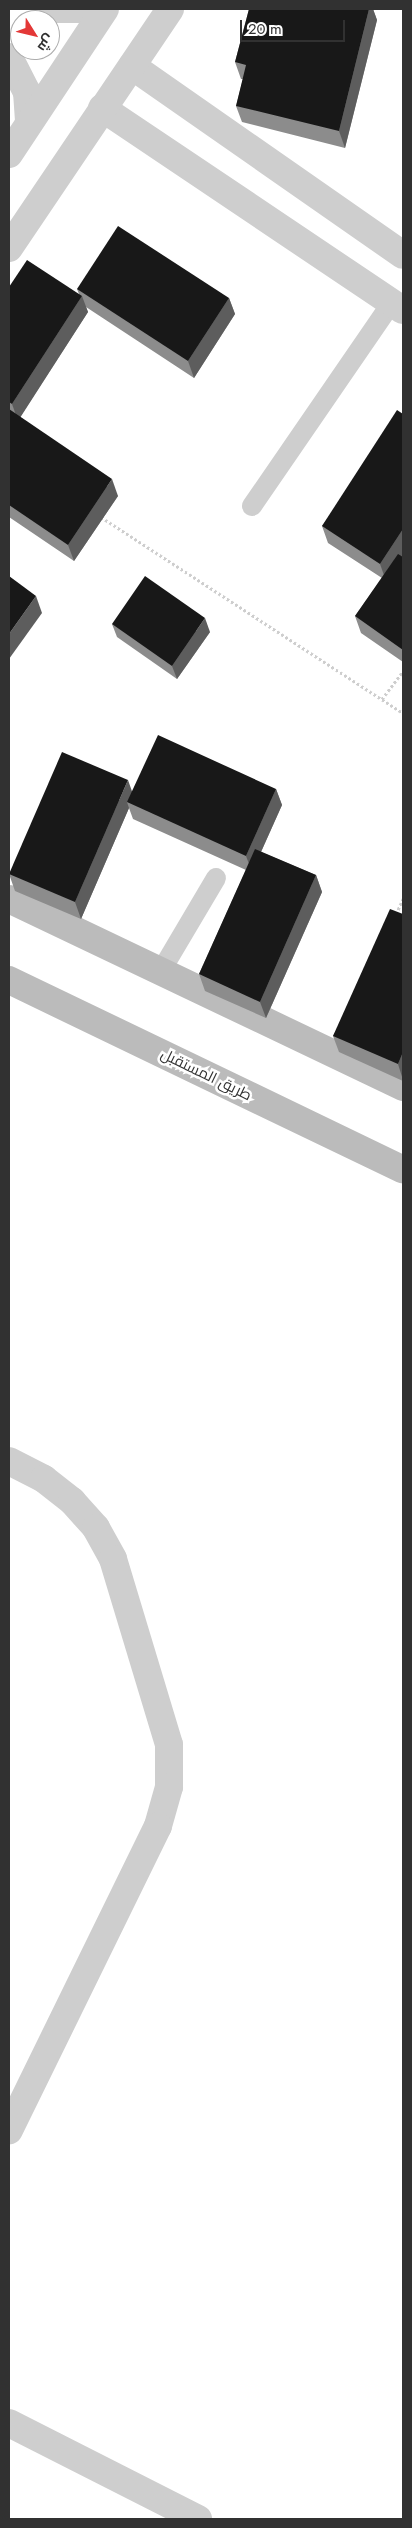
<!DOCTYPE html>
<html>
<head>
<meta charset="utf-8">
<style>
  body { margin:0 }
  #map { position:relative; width:412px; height:2528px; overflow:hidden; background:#fff; font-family:Jost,Cairo,sans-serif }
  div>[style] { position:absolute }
  .path>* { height:3px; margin-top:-1.5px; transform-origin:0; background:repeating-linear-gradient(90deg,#cecece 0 2.5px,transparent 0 5px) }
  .lane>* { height:20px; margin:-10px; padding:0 10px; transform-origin:10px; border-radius:10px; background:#cecece }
  .street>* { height:28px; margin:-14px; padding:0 14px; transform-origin:14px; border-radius:14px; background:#cecece }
  .secondary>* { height:28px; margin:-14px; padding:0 14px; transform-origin:14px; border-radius:14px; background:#bbb }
  .wall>* { inset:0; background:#8c8c8c }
  .shaded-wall>* { inset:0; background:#5d5d5d }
  .building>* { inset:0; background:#181818 }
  span { translate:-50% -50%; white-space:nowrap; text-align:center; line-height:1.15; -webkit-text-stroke:5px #fff; paint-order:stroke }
  .street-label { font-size:15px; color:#313131 }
  .frame { position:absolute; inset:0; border:10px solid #313131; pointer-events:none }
  .north { position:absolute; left:10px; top:10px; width:50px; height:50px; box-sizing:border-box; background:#fff; border:1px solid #adadad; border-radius:50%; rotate:126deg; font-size:14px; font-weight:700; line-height:20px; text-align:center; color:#313131 }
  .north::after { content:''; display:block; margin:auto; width:18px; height:22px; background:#e33837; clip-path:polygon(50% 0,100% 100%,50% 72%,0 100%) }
  .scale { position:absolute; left:240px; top:20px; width:105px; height:22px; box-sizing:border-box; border:2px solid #313131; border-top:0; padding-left:6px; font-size:15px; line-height:18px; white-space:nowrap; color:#313131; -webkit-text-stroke:4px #fff; paint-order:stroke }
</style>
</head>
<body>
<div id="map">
  <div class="path">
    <i style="left:101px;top:517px;width:360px;rotate:33deg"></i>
    <i style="left:382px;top:699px;width:35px;rotate:-53deg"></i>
    <i style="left:396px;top:914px;width:17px;rotate:-65deg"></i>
  </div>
  <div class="lane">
    <i style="left:252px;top:506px;width:247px;rotate:-55.5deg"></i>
    <i style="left:161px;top:971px;width:108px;rotate:-59.4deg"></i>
  </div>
  <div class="street">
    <i style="left:53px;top:9px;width:34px"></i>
    <i style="left:9px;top:57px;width:39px;rotate:63deg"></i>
    <i style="left:27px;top:92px;width:30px;rotate:86deg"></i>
    <i style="left:132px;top:66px;width:330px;rotate:34.9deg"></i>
    <i style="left:102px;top:108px;width:362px;rotate:33.9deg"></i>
    <i style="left:9px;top:154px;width:174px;rotate:-56.5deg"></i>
    <i style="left:9px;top:248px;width:288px;rotate:-56deg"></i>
    <i style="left:9px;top:1461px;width:39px;rotate:27deg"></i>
    <i style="left:44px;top:1479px;width:36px;rotate:38deg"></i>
    <i style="left:72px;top:1501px;width:36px;rotate:48deg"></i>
    <i style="left:96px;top:1528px;width:35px;rotate:61deg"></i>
    <i style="left:113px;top:1559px;width:194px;rotate:73.2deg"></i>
    <i style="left:169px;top:1745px;width:42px;rotate:90deg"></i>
    <i style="left:169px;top:1787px;width:41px;rotate:105.8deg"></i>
    <i style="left:158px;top:1826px;width:339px;rotate:116.1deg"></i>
    <i style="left:9px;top:2423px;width:212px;rotate:26.9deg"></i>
  </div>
  <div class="secondary">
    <i style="left:9px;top:899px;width:437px;rotate:25.5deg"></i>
    <i style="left:9px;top:980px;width:437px;rotate:25.7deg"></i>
  </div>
  <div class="wall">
    <i style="clip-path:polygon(249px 9px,373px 9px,377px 20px,345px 148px,242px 122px,236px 106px,243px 79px,241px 79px,235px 62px)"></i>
    <i style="clip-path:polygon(9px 287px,79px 294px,77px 289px,229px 298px,235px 314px,194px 378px,86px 307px,88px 312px,20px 417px,118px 496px,74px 561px,9px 517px)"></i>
    <i style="clip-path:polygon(403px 414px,403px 554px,402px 556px,403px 557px,403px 662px,361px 633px,355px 616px,382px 578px,328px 543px,322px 526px)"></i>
    <i style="clip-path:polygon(112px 624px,210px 632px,177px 679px,117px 637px)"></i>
    <i style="clip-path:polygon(276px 789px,282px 805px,261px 852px,316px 875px,322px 892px,266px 1018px,205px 991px,199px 974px,246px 870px,133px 819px,129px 808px,81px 919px,15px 891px,9px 874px,132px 792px)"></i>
    <i style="clip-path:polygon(403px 914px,403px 1081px,339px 1052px,333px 1036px)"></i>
  </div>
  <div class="shaded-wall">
    <i style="clip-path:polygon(369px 9px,373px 9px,377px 20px,345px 148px,339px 131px)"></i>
    <i style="clip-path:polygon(82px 296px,88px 312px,18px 421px,12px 404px)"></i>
    <i style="clip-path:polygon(229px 298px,235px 314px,194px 378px,188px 361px)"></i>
    <i style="clip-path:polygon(112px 479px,118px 496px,74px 561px,68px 545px)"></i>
    <i style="clip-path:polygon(403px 529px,403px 554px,386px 581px,380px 564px)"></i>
    <i style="clip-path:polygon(36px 596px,42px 613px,9px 659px,9px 634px)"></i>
    <i style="clip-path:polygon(205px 618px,210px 632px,177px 679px,172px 666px)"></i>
    <i style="clip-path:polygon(128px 780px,134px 797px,127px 802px,129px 808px,81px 919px,75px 902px)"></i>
    <i style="clip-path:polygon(276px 789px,282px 805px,252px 872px,246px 856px)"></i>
    <i style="clip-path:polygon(316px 875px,322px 892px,266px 1018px,260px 1002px)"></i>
    <i style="clip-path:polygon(403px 1052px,403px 1080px,398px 1064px)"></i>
  </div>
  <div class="building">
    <i style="clip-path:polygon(249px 9px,369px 9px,339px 131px,236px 106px,246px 65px,235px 62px)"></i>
    <i style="clip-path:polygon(118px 226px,229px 298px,188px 361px,77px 289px)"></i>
    <i style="clip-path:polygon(27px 260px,82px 296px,12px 404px,9px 402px,9px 287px)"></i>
    <i style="clip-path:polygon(9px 409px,112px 479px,68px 545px,9px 505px)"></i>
    <i style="clip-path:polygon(397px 410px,403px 414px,403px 529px,380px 564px,322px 526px)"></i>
    <i style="clip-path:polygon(398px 554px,403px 557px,403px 650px,355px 616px)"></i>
    <i style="clip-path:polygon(9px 576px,36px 596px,9px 634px)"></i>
    <i style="clip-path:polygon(145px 576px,205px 618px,172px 666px,112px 624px)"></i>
    <i style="clip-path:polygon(158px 735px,276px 789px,246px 856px,127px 802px)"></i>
    <i style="clip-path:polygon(62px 752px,128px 780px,75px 902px,9px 874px)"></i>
    <i style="clip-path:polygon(255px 849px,316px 875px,260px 1002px,199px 974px)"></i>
    <i style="clip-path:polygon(390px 909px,403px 914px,403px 1052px,398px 1064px,333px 1036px)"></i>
  </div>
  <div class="street-label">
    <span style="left:206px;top:1075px;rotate:26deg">طريق المستقبل</span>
  </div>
  <div class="frame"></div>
  <div class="north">ش</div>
  <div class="scale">20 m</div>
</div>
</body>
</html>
